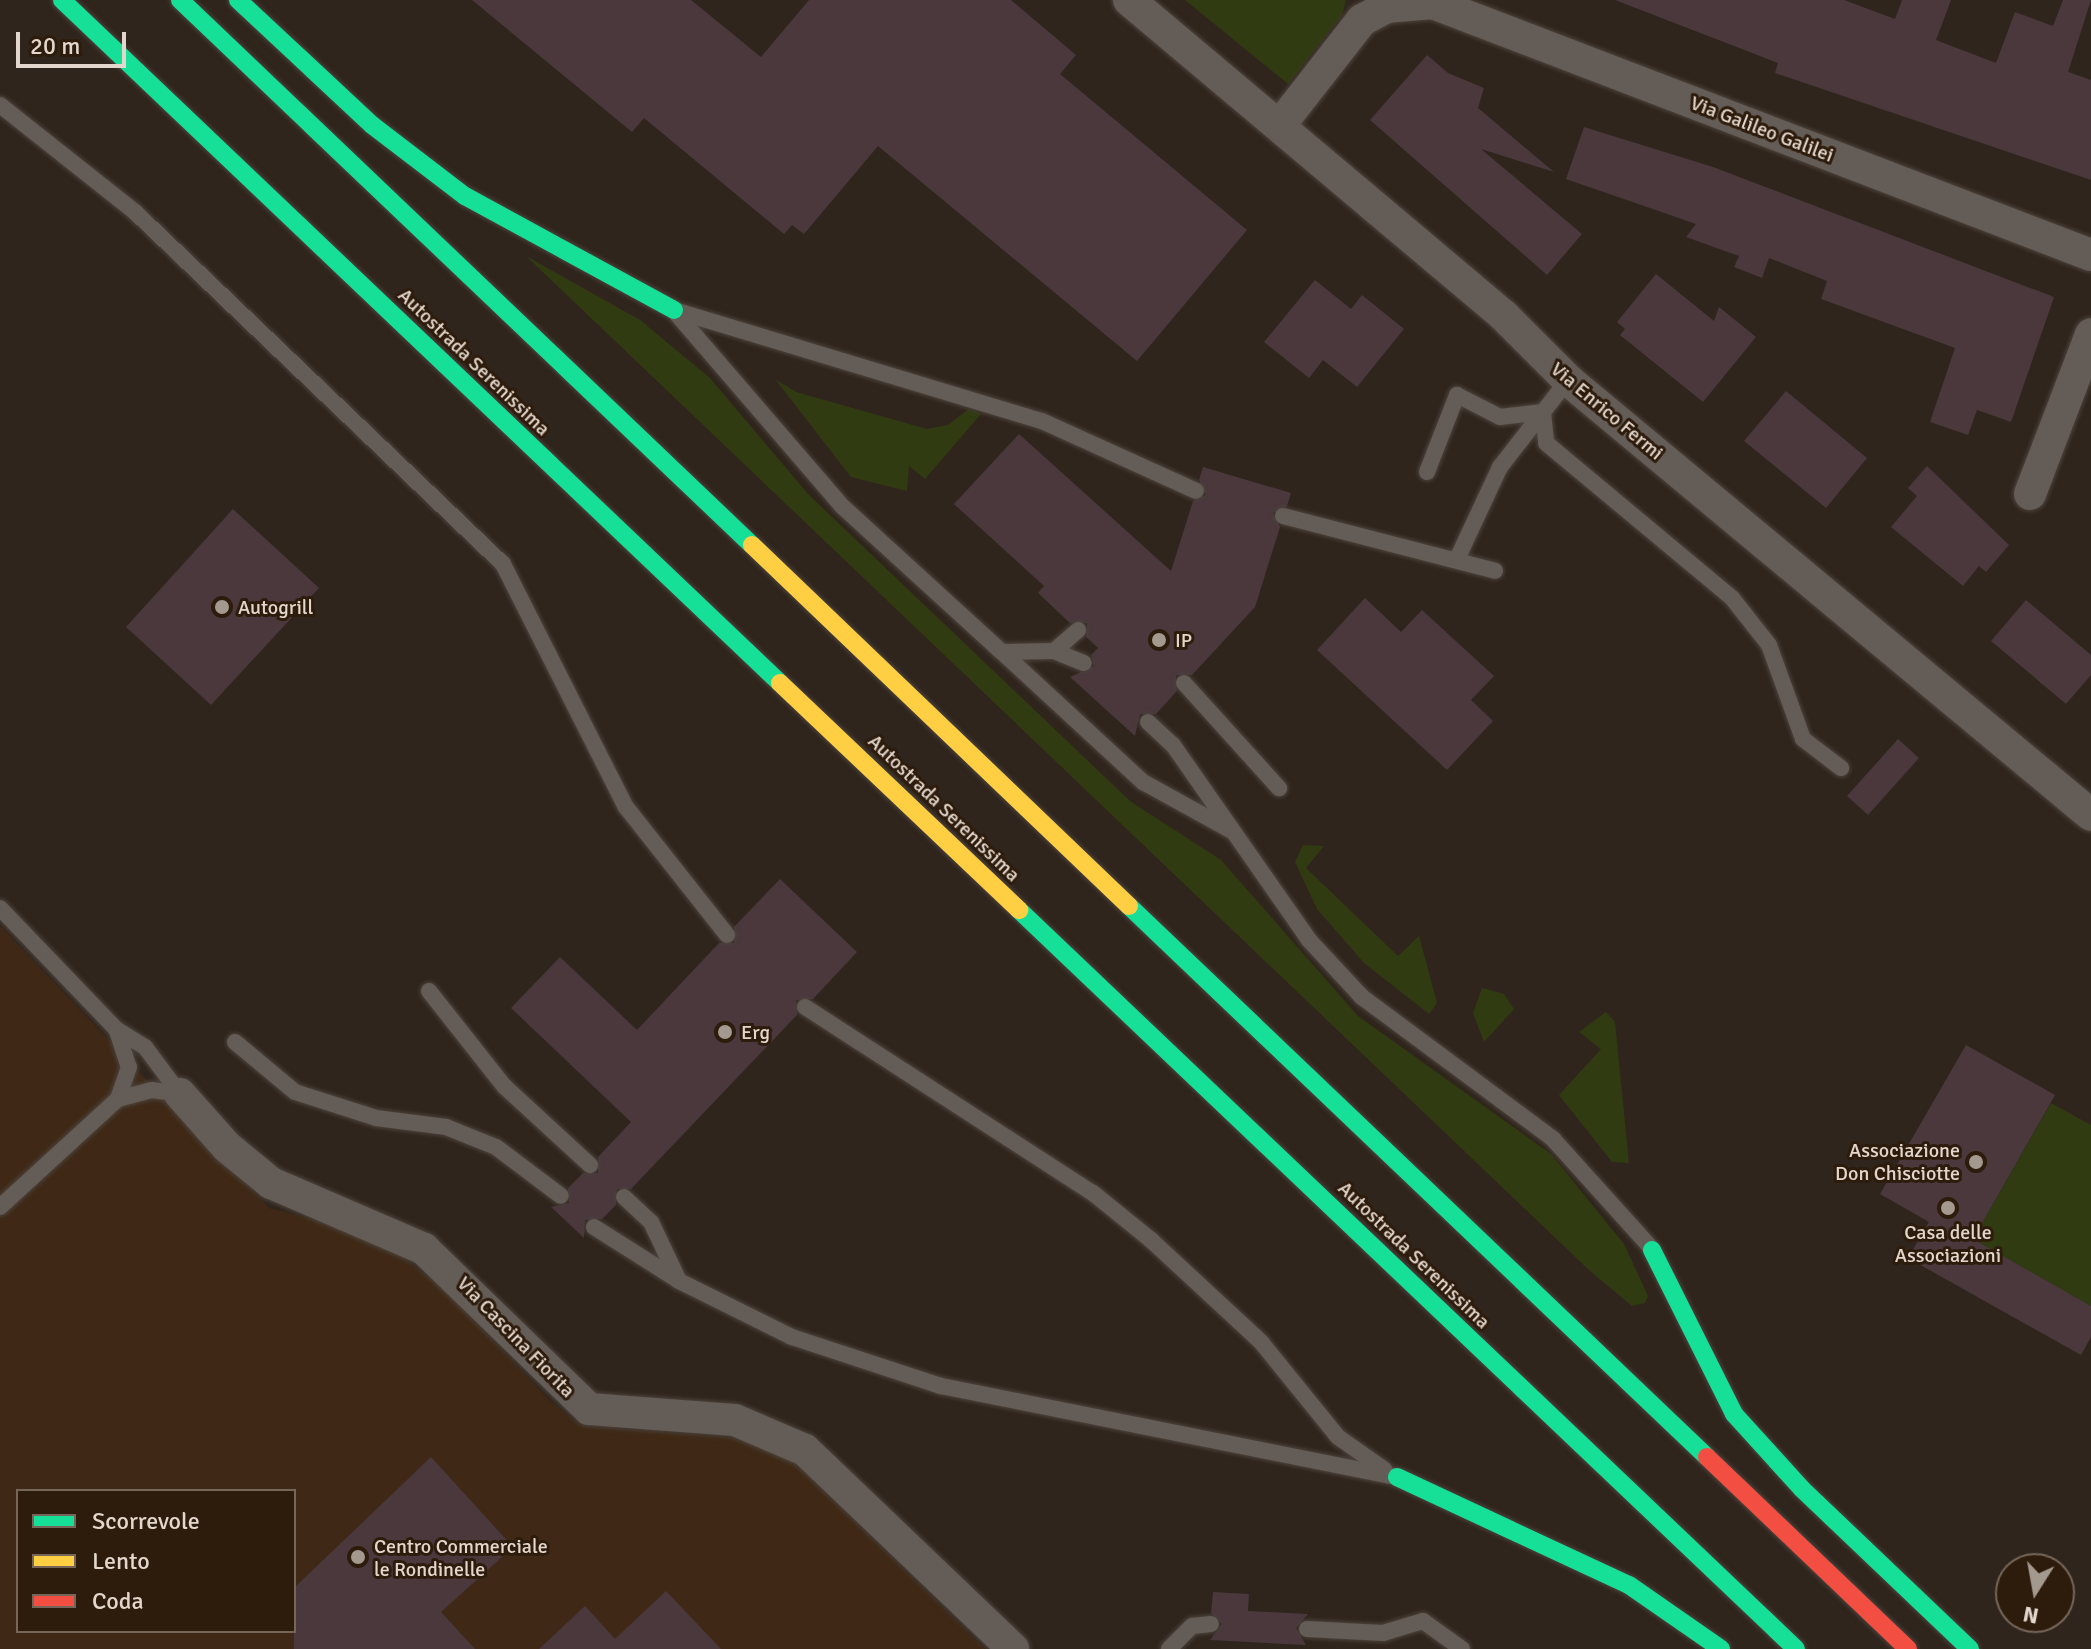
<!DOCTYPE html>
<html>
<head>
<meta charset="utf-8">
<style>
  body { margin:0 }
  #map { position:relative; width:2091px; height:1649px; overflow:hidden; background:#2f251d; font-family:Signika,sans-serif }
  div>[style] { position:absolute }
  .built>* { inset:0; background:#3f2916 }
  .green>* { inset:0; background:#313b11 }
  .building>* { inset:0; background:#4a383d }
  .roads { filter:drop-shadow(0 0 2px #4c433c) drop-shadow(0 0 2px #4c433c) }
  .lane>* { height:16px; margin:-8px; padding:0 8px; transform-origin:8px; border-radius:8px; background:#645c56 }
  .street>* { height:32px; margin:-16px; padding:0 16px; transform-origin:16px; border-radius:16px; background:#645c56 }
  .fast>* { height:18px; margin:-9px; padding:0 9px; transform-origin:9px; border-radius:9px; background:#16e098 }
  .slow>* { height:18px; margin:-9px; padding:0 9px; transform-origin:9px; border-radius:9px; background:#ffcf43 }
  .jam>* { height:18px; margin:-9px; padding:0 9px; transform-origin:9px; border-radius:9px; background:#f24e42 }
  .dots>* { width:22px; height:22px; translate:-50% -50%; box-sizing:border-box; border:4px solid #2d1b0b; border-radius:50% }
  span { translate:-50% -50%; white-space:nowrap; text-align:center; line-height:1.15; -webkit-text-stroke:6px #2d1b0b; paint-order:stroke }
  .street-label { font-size:20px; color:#e3d7cd }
  .poi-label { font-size:20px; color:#e3d7cd }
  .left { translate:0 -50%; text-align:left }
  .right { translate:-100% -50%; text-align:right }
  .legend { position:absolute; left:16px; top:1489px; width:280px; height:144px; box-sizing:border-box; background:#2d1b0b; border:2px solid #766659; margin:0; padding:10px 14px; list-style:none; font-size:24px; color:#e3d7cd }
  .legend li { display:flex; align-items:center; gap:16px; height:40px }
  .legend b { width:40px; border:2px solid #766659 }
  .north { position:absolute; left:1995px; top:1553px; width:80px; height:80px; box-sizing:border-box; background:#2d1b0b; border:2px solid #766659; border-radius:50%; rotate:191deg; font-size:22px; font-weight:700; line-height:32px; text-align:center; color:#e3d7cd }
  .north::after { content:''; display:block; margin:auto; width:28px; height:36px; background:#a4998f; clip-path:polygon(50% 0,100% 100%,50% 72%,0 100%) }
  .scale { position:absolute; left:16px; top:32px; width:110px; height:36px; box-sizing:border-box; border:4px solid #e3d7cd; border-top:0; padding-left:10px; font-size:24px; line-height:28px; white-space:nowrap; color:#e3d7cd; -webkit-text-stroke:6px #2d1b0b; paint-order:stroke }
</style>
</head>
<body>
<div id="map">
  <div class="built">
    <i style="clip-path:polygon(evenodd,0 926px,269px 1208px,355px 1230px,390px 1247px,447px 1292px,548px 1399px,580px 1425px,747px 1439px,770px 1446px,799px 1467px,985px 1649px,0 1649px,0 926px,18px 1491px,294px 1491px,294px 1631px,18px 1631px,18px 1491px)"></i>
  </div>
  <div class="green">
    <i style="clip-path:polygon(1185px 0,1346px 0,1342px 15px,1288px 84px)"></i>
    <i style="clip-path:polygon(526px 256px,640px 320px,710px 378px,808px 494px,1130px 801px,1221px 860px,1358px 1016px,1551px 1154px,1624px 1244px,1648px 1296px,1645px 1303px,1632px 1306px,1590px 1271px)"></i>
    <i style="clip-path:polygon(775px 379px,796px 392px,927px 429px,948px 425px,969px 409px,981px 414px,925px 479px,909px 466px,907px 491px,851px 477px)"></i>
    <i style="clip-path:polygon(1303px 845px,1324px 846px,1306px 868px,1398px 956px,1419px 936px,1437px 1003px,1429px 1014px,1364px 963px,1317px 909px,1295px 862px)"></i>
    <i style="clip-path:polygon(1482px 988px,1504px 994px,1514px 1009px,1484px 1042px,1473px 1013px)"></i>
    <i style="clip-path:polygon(1606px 1012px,1615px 1022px,1629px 1163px,1612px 1162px,1559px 1095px,1601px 1049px,1579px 1032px)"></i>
    <i style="clip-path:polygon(2051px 1103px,2091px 1125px,2091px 1306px,1973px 1239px)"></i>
  </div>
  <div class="building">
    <i style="clip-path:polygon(472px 0,691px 0,761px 57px,809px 0,1011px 0,1076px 55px,1060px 74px,1247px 230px,1137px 361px,878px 146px,804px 234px,792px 225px,784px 234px,644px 118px,632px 132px)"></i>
    <i style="clip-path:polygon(1615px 0,1844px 0,1895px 19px,1902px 0,1951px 0,1936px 40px,1996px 63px,2015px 12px,2053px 26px,2063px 0,2091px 0,2068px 72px,2091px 80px,2091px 180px,1775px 73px,1778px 63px)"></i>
    <i style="clip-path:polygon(1427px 55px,1448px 73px,1484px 88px,1478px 108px,1554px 172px,1481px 149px,1582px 234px,1547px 275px,1370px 120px)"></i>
    <i style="clip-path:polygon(1584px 127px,1713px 167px,2054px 297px,2011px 422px,1977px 410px,1968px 435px,1930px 422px,1955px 348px,1821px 299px,1827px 281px,1769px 258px,1762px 278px,1734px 267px,1739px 256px,1686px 237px,1696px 224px,1566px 179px)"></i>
    <i style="clip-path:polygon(1656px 274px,1714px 321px,1719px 307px,1756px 337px,1703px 402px,1620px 335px,1625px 329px,1617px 322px)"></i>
    <i style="clip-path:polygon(1315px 280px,1351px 309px,1362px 295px,1404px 329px,1357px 387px,1323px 360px,1309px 378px,1264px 342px)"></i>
    <i style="clip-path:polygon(1786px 391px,1867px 458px,1826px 508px,1744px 441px)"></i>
    <i style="clip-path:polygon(1019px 434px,1171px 571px,1193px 501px,1206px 495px,1199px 480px,1203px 467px,1291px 493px,1287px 506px,1273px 513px,1280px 527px,1255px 607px,1192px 675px,1176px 675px,1177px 691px,1156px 714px,1140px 714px,1135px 736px,1070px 677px,1094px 666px,1091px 655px,1098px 648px,1086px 637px,1087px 623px,1070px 623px,1038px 593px,1044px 586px,954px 504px)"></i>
    <i style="clip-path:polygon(1927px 466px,2009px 545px,1986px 572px,1979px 566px,1963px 586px,1891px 527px,1917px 496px,1908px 488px)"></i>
    <i style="clip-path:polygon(233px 509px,319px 588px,211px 705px,126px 627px)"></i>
    <i style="clip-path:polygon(1365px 598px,1401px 632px,1422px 610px,1494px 676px,1471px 700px,1493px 721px,1447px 770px,1317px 650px)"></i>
    <i style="clip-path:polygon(2026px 600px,2091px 655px,2091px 675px,2066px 704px,1991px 641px)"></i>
    <i style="clip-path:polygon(1898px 739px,1919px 758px,1868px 815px,1847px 796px)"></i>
    <i style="clip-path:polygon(780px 879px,857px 952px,813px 999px,796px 1000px,797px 1015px,631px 1189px,617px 1189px,616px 1205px,602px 1219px,585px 1220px,584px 1238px,551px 1207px,569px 1203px,568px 1188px,583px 1173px,598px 1173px,598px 1157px,631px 1122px,511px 1008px,560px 957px,637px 1030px,719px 943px,734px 943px,734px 927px)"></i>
    <i style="clip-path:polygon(1966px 1045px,2055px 1095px,1973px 1239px,2091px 1306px,2091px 1337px,2081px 1355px,1908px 1258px,1929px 1222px,1880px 1194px)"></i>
    <i style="clip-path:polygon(431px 1457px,513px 1547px,441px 1612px,475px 1649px,294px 1649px,294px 1588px)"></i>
    <i style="clip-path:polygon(666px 1591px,721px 1649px,539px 1649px,585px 1606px,615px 1639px)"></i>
    <i style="clip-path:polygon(1213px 1592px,1249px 1594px,1248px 1611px,1308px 1614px,1296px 1628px,1306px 1645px,1210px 1640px,1222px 1624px,1211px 1613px)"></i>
  </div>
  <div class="roads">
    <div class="lane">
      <i style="left:0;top:105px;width:172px;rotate:38.4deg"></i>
      <i style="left:135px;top:212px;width:509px;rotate:43.73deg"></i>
      <i style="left:503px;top:564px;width:272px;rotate:63.2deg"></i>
      <i style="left:626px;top:807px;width:163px;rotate:51.7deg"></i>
      <i style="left:677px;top:311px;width:381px;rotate:16.8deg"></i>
      <i style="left:1042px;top:421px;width:169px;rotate:24.4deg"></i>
      <i style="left:675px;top:312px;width:257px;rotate:49.3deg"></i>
      <i style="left:843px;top:507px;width:215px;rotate:42.4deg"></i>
      <i style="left:1002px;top:652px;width:52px;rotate:-1.1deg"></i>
      <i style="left:1054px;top:651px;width:32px;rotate:22deg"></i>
      <i style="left:1568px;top:380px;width:41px;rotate:128deg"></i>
      <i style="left:1543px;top:412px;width:31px;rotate:84deg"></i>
      <i style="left:1546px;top:443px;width:242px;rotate:39.8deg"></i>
      <i style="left:1732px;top:598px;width:60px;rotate:51.8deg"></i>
      <i style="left:1769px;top:645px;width:100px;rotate:70.1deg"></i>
      <i style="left:1803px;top:739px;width:48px;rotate:37.3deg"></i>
      <i style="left:1427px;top:472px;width:83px;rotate:-68.7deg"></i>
      <i style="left:1457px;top:395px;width:48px;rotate:27.1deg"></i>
      <i style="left:1500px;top:417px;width:43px;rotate:-6.6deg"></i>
      <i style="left:1283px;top:516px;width:219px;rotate:14.5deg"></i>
      <i style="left:1458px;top:557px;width:99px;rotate:-65deg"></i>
      <i style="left:1500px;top:467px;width:68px;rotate:-52.1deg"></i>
      <i style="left:1054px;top:651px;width:32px;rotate:-41deg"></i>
      <i style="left:1002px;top:652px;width:192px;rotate:42.7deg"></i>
      <i style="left:1143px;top:782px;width:102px;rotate:28.8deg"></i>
      <i style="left:1184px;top:683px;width:142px;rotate:47.9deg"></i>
      <i style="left:1148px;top:722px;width:34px;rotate:43deg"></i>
      <i style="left:1173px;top:745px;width:238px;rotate:55.1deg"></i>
      <i style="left:1309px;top:940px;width:78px;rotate:47.1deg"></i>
      <i style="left:1362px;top:997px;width:238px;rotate:36.6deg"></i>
      <i style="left:1553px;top:1139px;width:147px;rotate:48deg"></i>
      <i style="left:0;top:908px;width:168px;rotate:46.2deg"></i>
      <i style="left:116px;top:1029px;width:34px;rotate:32deg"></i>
      <i style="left:145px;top:1047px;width:59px;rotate:53.3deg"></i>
      <i style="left:429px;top:991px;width:121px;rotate:51.7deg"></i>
      <i style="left:504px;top:1086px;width:117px;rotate:42.6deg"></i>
      <i style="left:805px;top:1007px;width:343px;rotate:32.9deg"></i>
      <i style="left:1093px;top:1193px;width:75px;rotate:39deg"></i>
      <i style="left:1151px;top:1240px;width:150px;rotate:42.8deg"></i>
      <i style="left:1261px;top:1342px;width:122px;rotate:51deg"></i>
      <i style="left:1338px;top:1437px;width:57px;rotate:35.1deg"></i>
      <i style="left:117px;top:1031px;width:38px;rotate:72deg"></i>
      <i style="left:129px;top:1067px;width:34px;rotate:109deg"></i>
      <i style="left:235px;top:1042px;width:78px;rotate:39.8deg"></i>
      <i style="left:295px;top:1092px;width:85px;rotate:17.8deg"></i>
      <i style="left:376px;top:1118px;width:71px;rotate:7.3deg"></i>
      <i style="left:446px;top:1127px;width:54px;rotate:21.8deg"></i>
      <i style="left:496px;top:1147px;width:81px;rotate:37deg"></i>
      <i style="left:624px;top:1197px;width:37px;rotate:43deg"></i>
      <i style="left:651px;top:1222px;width:65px;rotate:64.6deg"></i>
      <i style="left:0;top:1207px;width:160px;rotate:-42.5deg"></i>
      <i style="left:118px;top:1099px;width:35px;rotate:-15deg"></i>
      <i style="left:152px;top:1090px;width:28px;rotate:8deg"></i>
      <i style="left:594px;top:1227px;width:101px;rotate:32.4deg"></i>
      <i style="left:679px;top:1281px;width:126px;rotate:26.4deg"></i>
      <i style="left:792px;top:1337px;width:157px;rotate:18.2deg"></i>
      <i style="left:941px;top:1386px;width:463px;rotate:11.3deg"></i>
      <i style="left:1307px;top:1629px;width:76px;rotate:3deg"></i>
      <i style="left:1383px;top:1633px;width:42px;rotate:-16.7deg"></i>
      <i style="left:1423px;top:1621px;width:48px;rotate:35.7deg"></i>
      <i style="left:1169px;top:1649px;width:33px;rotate:-45deg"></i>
      <i style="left:1192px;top:1626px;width:19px;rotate:-6deg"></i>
    </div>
    <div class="street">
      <i style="left:1129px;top:0;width:490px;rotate:40.1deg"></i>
      <i style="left:1504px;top:316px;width:91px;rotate:45deg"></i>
      <i style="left:1568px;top:380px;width:680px;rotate:39.75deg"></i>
      <i style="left:1425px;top:0;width:713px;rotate:20.95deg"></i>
      <i style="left:1280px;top:125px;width:133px;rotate:-52deg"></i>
      <i style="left:1362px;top:20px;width:27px;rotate:-28deg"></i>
      <i style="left:1386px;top:7px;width:47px;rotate:-4.9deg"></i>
      <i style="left:2030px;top:494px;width:171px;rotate:-69.1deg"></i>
      <i style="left:180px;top:1094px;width:71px;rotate:48.4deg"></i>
      <i style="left:227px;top:1147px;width:57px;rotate:39.3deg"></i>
      <i style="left:271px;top:1183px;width:167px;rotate:23.3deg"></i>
      <i style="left:424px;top:1249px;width:230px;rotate:44.1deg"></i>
      <i style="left:589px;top:1409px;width:146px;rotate:4.3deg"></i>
      <i style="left:735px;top:1420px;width:76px;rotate:23.2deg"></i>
      <i style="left:805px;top:1450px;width:288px;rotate:43.7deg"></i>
    </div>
    <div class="fast">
      <i style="left:62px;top:0;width:991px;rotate:43.57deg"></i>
      <i style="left:180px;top:0;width:790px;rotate:43.62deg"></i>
      <i style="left:238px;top:0;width:183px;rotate:43deg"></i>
      <i style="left:372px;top:125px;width:117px;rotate:37.4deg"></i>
      <i style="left:465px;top:196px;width:238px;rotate:28.6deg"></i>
      <i style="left:1129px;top:906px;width:799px;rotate:43.63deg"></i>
      <i style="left:1019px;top:910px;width:1072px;rotate:43.56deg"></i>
      <i style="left:1652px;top:1250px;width:183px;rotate:63.4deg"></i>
      <i style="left:1734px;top:1414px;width:101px;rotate:47.8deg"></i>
      <i style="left:1802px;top:1489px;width:232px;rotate:43.6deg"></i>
      <i style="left:1397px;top:1477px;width:256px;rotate:25deg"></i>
      <i style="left:1629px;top:1585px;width:112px;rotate:34.8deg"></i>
    </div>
    <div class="slow">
      <i style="left:752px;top:545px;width:522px;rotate:43.76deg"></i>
      <i style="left:780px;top:683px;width:330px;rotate:43.5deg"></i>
    </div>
    <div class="jam">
      <i style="left:1707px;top:1457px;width:278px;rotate:43.7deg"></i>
    </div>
  </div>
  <div class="dots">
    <i style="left:222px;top:607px;background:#a4998f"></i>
    <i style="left:1159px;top:640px;background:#a4998f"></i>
    <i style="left:725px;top:1032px;background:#a4998f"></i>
    <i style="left:1976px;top:1162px;background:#a4998f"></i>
    <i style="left:1948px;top:1208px;background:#a4998f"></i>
    <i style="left:358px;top:1557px;background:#a4998f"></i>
  </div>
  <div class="street-label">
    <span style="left:1762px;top:129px;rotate:21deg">Via Galileo Galilei</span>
    <span style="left:474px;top:362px;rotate:44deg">Autostrada Serenissima</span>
    <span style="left:1607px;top:411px;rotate:40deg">Via Enrico Fermi</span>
    <span style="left:944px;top:808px;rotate:44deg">Autostrada Serenissima</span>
    <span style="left:1414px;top:1255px;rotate:44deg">Autostrada Serenissima</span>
    <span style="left:516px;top:1337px;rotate:46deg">Via Cascina Fiorita</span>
  </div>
  <div class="poi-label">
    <span class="left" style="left:238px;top:607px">Autogrill</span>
    <span class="left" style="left:1175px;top:640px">IP</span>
    <span class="left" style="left:741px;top:1032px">Erg</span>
    <span class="right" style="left:1960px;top:1162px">Associazione<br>Don Chisciotte</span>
    <span style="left:1948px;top:1244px">Casa delle<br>Associazioni</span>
    <span class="left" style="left:374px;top:1558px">Centro Commerciale<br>le Rondinelle</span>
  </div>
  <ul class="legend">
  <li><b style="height:10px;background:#16e098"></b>Scorrevole</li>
  <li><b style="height:10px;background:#ffcf43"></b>Lento</li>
  <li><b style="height:10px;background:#f24e42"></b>Coda</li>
  </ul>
  <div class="north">N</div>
  <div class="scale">20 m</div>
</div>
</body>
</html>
